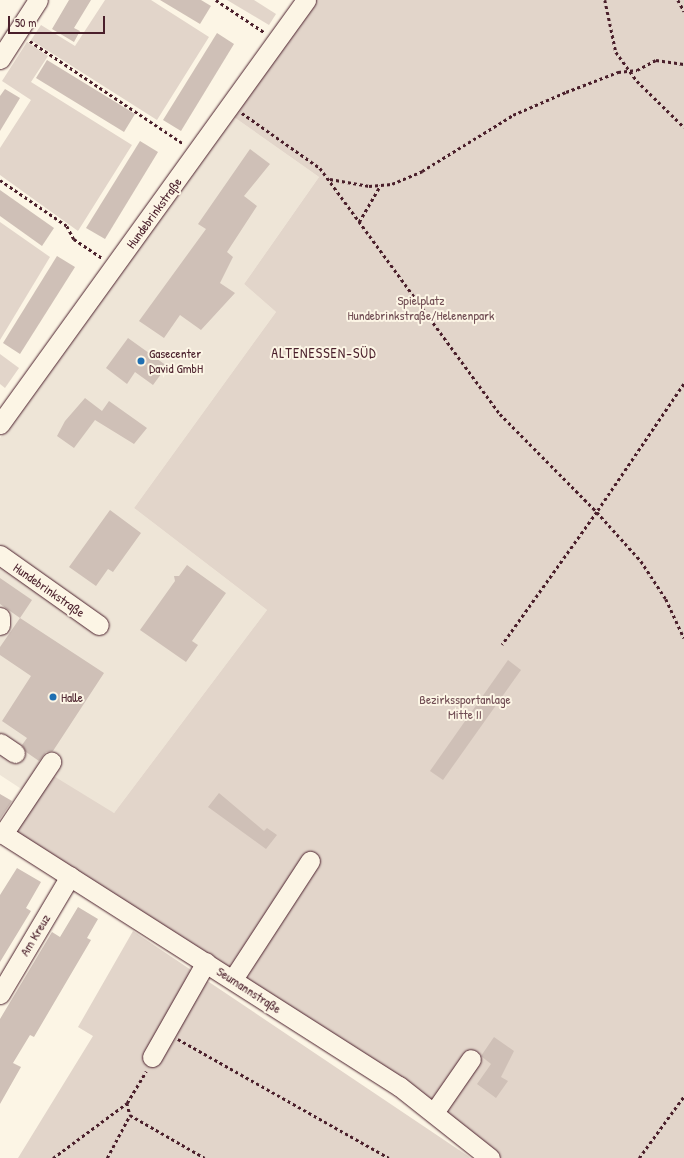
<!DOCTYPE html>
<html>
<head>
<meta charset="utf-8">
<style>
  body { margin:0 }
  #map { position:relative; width:684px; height:1158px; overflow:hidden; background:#fcf5e5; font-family:"Patrick Hand",sans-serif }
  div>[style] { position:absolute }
  .built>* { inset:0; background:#eee5d7 }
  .green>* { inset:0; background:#e2d5ca }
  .building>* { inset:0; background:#cfc0b7 }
  .path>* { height:2.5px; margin-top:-1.25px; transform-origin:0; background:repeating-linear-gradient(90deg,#4a1f2b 0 3px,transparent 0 6px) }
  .roads { filter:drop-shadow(0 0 1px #4a1f2b) drop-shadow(0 0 1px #4a1f2b) }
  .minor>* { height:19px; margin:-9.5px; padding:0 9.5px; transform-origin:9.5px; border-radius:9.5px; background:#fcf5e5 }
  .dots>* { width:11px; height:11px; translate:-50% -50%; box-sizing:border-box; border:2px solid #fcf5e5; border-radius:50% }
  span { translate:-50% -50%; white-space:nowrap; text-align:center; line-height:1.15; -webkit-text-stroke:4px #fcf5e5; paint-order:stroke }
  .street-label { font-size:13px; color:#4a1f2b }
  .park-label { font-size:13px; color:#704c53 }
  .poi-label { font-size:13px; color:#4a1f2b }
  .left { translate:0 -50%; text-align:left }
  .neighbourhood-label { font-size:14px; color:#4a1f2b; letter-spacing:1px }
  .scale { position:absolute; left:8px; top:16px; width:97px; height:18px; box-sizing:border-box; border:2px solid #4a1f2b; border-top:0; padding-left:5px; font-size:12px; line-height:14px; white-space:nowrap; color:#4a1f2b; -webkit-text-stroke:3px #fcf5e5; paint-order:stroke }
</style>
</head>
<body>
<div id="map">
  <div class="built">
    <i style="clip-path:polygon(231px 115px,319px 177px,244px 284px,276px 312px,134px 508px,267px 610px,114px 813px,26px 792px,0 775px,0 438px)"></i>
  </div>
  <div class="green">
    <i style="clip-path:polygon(105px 0,151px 0,209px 37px,157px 120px,31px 40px,41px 25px,75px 46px)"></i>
    <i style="clip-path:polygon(227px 0,254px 0,276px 14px,269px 25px)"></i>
    <i style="clip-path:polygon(309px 0,684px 0,684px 1158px,493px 1158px,11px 837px,52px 775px,114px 813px,267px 610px,134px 508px,276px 312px,244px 284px,319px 177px,231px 115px)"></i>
    <i style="clip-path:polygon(27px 42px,48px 56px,31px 82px,132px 145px,78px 231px,0 175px,0 148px,31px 100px,2px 81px)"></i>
    <i style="clip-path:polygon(0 222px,50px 257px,0 340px)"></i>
    <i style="clip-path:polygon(0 354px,19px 368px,5px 388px,0 384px)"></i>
    <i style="clip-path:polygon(133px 931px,468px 1156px,470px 1158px,18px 1158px,93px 1036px,78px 1027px)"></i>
  </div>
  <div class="building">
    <i style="clip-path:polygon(69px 0,91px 0,74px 28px,80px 31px,74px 42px,52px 29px)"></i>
    <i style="clip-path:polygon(160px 0,201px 0,211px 6px,200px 24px)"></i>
    <i style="clip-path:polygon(217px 33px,234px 44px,181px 131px,163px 120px)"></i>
    <i style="clip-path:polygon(47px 60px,135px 114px,124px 132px,36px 78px)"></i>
    <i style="clip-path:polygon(5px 89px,20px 98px,0 131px,0 96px)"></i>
    <i style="clip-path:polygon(140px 141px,158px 152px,105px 239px,86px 228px)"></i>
    <i style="clip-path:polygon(250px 149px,270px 164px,244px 196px,257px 206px,227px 252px,233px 257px,220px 283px,235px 293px,201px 330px,180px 315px,164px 338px,139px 321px,206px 229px,198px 224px)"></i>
    <i style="clip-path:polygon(0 190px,54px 228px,42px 246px,0 216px)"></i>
    <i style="clip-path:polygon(57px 256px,75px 267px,20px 354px,3px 343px)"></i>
    <i style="clip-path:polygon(128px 338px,167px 366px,153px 385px,135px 372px,127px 384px,106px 368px)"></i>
    <i style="clip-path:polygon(85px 398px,102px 411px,109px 401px,147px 428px,134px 444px,95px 420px,74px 448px,57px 436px,65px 421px)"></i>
    <i style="clip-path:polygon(110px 510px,141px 533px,113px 572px,108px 569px,96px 586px,69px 567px)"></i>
    <i style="clip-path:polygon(187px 565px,226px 593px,192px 641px,198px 645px,186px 662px,140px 630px,175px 581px,174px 576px,179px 576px)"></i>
    <i style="clip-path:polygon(0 578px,32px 600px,20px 618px,104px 673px,53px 751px,46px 752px,39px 761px,26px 752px,22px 745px,27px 738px,2px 721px,31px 676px,0 655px,0 647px,20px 618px,0 604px)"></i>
    <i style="clip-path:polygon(508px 660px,521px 670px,443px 780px,430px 771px)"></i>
    <i style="clip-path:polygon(219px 793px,264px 831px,267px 828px,277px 835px,266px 849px,208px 807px)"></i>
    <i style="clip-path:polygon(0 794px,12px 801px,0 819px)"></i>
    <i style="clip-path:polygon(17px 868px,41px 882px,26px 908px,31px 911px,0 962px,0 895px)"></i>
    <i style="clip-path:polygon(78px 907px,98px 919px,87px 938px,91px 940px,34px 1037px,30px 1035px,13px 1063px,21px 1067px,0 1104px,0 1019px,52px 932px,60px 937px)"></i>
    <i style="clip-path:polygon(494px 1037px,514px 1051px,501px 1077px,508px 1081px,496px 1098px,477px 1084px,491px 1064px,481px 1056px)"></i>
  </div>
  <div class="path">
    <i style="left:216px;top:0;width:58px;rotate:33.7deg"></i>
    <i style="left:605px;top:0;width:53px;rotate:78.1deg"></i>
    <i style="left:616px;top:52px;width:36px;rotate:54deg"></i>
    <i style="left:637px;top:81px;width:66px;rotate:44.4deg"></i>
    <i style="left:678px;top:0;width:13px;rotate:61deg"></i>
    <i style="left:30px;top:41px;width:185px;rotate:33.8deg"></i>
    <i style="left:242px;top:113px;width:95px;rotate:35.2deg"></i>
    <i style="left:320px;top:168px;width:305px;rotate:53.8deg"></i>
    <i style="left:500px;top:414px;width:138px;rotate:45.3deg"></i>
    <i style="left:597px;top:512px;width:163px;rotate:125.5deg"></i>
    <i style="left:330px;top:179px;width:40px;rotate:10deg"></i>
    <i style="left:369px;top:186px;width:23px;rotate:-5deg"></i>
    <i style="left:392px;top:184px;width:33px;rotate:-23deg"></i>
    <i style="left:422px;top:171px;width:107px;rotate:-31.6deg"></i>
    <i style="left:513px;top:115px;width:58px;rotate:-23.5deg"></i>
    <i style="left:566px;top:92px;width:56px;rotate:-21deg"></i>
    <i style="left:618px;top:72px;width:19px;rotate:-6deg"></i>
    <i style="left:637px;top:70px;width:21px;rotate:-28deg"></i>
    <i style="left:656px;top:60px;width:28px;rotate:8deg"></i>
    <i style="left:0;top:180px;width:81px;rotate:34.5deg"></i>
    <i style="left:67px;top:226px;width:15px;rotate:62deg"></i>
    <i style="left:74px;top:239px;width:34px;rotate:34deg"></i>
    <i style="left:359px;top:222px;width:42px;rotate:-59.7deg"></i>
    <i style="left:684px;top:384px;width:155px;rotate:124.2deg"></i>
    <i style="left:597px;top:512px;width:66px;rotate:48.1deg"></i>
    <i style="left:641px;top:561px;width:45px;rotate:56.7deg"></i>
    <i style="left:666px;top:599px;width:43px;rotate:65.2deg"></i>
    <i style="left:178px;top:1039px;width:242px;rotate:29.4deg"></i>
    <i style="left:127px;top:1103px;width:12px;rotate:76deg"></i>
    <i style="left:130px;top:1115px;width:86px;rotate:29.8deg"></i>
    <i style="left:53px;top:1158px;width:92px;rotate:-36.6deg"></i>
    <i style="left:127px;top:1103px;width:37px;rotate:-59deg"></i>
    <i style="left:107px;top:1158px;width:49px;rotate:-61.9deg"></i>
    <i style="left:639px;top:1158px;width:77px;rotate:-54deg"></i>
  </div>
  <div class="roads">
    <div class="minor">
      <i style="left:0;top:59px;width:70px;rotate:-57.2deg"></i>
      <i style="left:0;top:424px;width:523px;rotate:-54.18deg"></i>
      <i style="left:0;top:555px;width:121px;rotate:35.3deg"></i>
      <i style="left:0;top:617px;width:8px;rotate:90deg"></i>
      <i style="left:0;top:743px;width:18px;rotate:34deg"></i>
      <i style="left:0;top:832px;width:473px;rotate:32.5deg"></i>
      <i style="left:399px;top:1086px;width:116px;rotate:38.4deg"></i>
      <i style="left:3px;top:834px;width:87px;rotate:-56.3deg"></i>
      <i style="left:233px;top:979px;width:141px;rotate:-56.9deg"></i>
      <i style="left:0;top:994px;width:137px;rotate:-59.3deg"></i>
      <i style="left:152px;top:1057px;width:109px;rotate:-60.4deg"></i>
      <i style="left:435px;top:1111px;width:63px;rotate:-55.3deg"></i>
    </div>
  </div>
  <div class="dots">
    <i style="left:141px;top:361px;background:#1f6fb2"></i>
    <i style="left:53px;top:697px;background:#1f6fb2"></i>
  </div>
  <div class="street-label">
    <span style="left:154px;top:213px;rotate:-54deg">Hundebrinkstraße</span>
    <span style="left:49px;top:590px;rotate:35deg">Hundebrinkstraße</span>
    <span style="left:35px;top:935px;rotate:-59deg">Am Kreuz</span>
    <span style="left:249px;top:990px;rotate:33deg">Seumannstraße</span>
  </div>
  <div class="park-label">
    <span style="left:421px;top:308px">Spielplatz<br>Hundebrinkstraße/Helenenpark</span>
    <span style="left:465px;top:707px">Bezirkssportanlage<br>Mitte II</span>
  </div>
  <div class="poi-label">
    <span class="left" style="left:149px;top:361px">Gasecenter<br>David GmbH</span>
    <span class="left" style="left:61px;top:697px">Halle</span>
  </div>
  <div class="neighbourhood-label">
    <span style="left:324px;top:353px">ALTENESSEN-SÜD</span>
  </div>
  <div class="scale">50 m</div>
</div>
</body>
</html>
